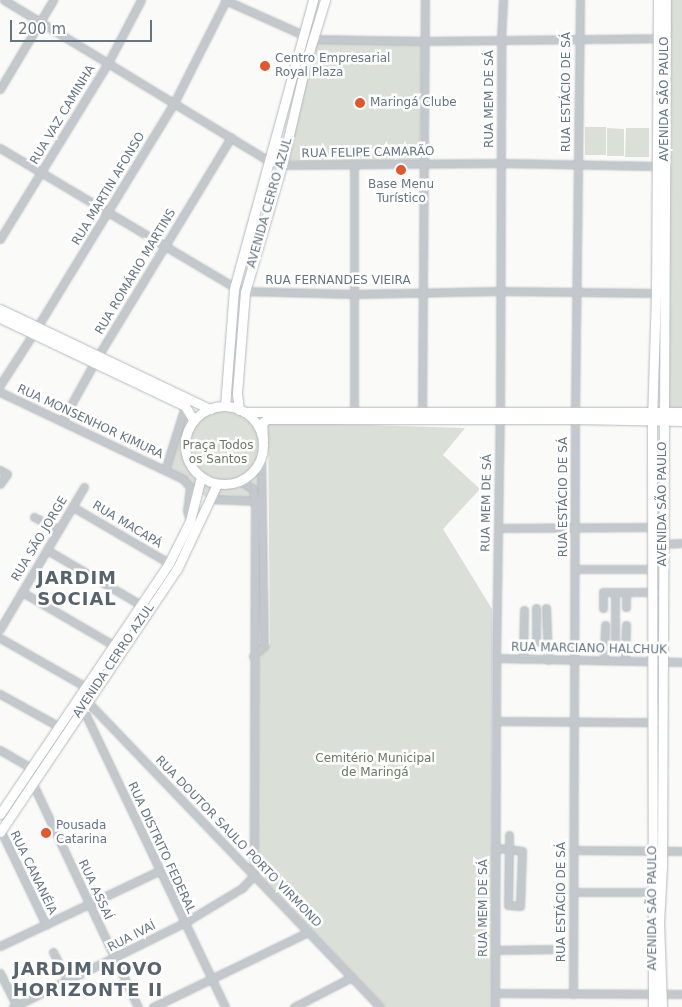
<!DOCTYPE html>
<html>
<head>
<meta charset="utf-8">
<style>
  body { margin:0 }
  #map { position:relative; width:682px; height:1007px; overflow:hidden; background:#fafaf8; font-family:"DejaVu Sans",sans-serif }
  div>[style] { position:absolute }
  .green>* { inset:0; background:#dadfd7 }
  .roads { filter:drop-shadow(0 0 1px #b5babe) drop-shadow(0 0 1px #b5babe) }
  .minor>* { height:7px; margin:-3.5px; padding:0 3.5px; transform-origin:3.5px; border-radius:3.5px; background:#c3c8cc }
  .major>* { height:9px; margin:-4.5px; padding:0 4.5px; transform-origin:4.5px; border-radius:4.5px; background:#fff }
  .major>.ring { margin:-4.5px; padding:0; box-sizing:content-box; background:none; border:9px solid #fff; border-radius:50% }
  .dots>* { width:14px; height:14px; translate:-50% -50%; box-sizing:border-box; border:2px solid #fff; border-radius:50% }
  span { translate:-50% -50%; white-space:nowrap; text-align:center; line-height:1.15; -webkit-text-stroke:5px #fff; paint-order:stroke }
  .poi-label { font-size:12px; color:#657683 }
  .left { translate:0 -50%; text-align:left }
  .street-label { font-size:12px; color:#657683 }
  .park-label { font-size:12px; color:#687a64 }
  .district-label { font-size:18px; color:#57646e; font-weight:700; letter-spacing:1px }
  .scale { position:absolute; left:10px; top:20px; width:142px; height:22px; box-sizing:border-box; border:2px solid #657683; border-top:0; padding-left:6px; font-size:15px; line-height:18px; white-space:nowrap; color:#657683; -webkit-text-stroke:4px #fff; paint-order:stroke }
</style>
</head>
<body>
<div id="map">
  <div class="green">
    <i style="clip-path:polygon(669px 0,682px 0,682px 410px,664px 410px)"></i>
    <i style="clip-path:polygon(314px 41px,421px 45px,420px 162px,288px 161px)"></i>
    <i style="clip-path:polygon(585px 127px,606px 127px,606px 155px,585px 155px)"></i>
    <i style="clip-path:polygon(607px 128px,624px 129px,624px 156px,607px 156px)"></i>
    <i style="clip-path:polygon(626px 128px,649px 128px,649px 157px,625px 157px)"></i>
    <i style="clip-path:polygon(185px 406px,201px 414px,217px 407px,231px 407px,244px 412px,253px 419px,263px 440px,261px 460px,263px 501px,209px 499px,165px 470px)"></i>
    <i style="clip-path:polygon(268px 422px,465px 428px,443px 455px,480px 489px,443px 529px,492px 609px,492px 1007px,386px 1007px,257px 873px,259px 658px,270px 644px)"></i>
  </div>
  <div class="roads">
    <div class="minor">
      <i style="left:4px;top:0;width:310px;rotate:31.3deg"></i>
      <i style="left:269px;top:161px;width:14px;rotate:17deg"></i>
      <i style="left:282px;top:165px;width:219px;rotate:-0.5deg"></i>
      <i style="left:501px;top:163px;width:156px;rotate:1.1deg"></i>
      <i style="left:225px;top:0;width:95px;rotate:24.1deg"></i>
      <i style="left:312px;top:39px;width:112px;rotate:1deg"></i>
      <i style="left:424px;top:41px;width:233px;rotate:-0.7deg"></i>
      <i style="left:0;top:89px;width:104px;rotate:-59.2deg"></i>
      <i style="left:0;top:148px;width:280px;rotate:30.7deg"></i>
      <i style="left:241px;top:291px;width:114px;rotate:1.5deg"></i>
      <i style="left:355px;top:294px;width:145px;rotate:-1.2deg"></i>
      <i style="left:500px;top:291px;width:156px;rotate:0.7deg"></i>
      <i style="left:354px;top:164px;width:252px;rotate:90deg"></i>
      <i style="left:0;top:239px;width:206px;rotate:-58.5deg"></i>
      <i style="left:108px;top:63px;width:71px;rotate:-62.4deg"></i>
      <i style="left:0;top:385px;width:61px;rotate:-57.1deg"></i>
      <i style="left:33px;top:334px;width:271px;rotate:-58.6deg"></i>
      <i style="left:174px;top:103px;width:115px;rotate:-63.2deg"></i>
      <i style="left:0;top:392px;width:203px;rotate:25.4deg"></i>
      <i style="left:183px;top:479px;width:11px;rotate:49deg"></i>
      <i style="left:190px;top:487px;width:23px;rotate:97deg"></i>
      <i style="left:187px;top:510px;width:11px;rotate:75deg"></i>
      <i style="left:422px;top:417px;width:417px;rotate:-89.6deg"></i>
      <i style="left:62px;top:421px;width:74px;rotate:-61deg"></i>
      <i style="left:98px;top:356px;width:256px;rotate:-58.7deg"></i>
      <i style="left:0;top:470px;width:8px;rotate:30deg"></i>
      <i style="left:7px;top:474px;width:12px;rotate:125deg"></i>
      <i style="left:165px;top:470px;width:70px;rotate:-72.6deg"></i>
      <i style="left:241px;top:481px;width:14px;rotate:34deg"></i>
      <i style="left:253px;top:489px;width:11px;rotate:80deg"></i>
      <i style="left:255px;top:500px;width:375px;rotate:90.2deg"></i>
      <i style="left:209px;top:499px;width:50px;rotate:2.3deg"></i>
      <i style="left:73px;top:507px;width:111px;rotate:30.3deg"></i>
      <i style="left:34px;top:517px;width:28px;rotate:27deg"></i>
      <i style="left:498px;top:528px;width:155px;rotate:-0.4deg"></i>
      <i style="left:662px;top:544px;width:20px;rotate:-3deg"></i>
      <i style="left:47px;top:550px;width:109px;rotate:30.3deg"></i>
      <i style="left:576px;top:569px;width:77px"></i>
      <i style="left:22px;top:592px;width:105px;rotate:30.2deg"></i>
      <i style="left:615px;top:592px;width:49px;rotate:90deg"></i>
      <i style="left:626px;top:607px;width:15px;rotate:-90deg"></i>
      <i style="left:546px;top:608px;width:52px;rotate:87.8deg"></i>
      <i style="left:603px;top:608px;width:16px;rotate:-90deg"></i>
      <i style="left:603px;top:592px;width:60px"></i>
      <i style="left:0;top:629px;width:165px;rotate:-59.4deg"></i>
      <i style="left:0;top:638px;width:97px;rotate:29.7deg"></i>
      <i style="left:536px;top:642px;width:34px;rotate:-90deg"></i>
      <i style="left:625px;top:655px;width:30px;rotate:-88deg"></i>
      <i style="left:253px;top:656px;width:15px;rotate:-42deg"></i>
      <i style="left:264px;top:646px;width:187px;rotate:-90.9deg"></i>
      <i style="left:604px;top:657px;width:32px;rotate:-88deg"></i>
      <i style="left:496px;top:658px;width:186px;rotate:1.2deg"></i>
      <i style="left:523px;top:659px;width:49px;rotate:-88.8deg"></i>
      <i style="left:0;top:694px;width:66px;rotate:28.9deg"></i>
      <i style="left:80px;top:694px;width:434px;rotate:46.2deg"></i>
      <i style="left:75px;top:701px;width:11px;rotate:45deg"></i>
      <i style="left:83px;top:709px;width:330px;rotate:64.5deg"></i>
      <i style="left:496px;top:721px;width:159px;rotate:0.4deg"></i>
      <i style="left:0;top:750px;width:36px;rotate:30deg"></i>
      <i style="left:32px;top:782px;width:249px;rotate:64.8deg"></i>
      <i style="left:1px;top:831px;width:104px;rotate:64.4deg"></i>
      <i style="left:495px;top:848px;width:14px;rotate:4deg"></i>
      <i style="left:509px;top:849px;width:13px;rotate:9deg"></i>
      <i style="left:522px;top:851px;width:55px;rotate:92.1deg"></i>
      <i style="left:520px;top:906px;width:12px;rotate:-175deg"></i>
      <i style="left:508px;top:905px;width:56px;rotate:-89deg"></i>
      <i style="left:509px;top:849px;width:14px;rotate:-90deg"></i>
      <i style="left:573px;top:850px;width:109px;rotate:0.5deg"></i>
      <i style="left:573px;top:892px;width:80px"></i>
      <i style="left:0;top:946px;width:176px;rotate:-25.3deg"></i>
      <i style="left:495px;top:950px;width:64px;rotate:-0.9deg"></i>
      <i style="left:53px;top:952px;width:33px;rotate:63deg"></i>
      <i style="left:0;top:973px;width:38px;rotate:63deg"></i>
      <i style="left:495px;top:993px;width:187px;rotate:0.3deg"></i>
      <i style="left:573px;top:994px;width:583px;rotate:-89.8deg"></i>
      <i style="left:575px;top:411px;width:411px;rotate:-89.3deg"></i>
      <i style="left:13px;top:1007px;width:191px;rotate:-26.2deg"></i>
      <i style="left:184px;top:923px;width:68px;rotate:-31.1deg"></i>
      <i style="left:242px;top:888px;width:18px;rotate:-47deg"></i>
      <i style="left:153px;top:1007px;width:172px;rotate:-25.8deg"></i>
      <i style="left:294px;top:1007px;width:65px;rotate:-27.3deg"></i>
      <i style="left:495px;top:1007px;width:349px;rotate:-89.8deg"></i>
      <i style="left:496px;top:658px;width:247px;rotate:-89.1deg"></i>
      <i style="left:500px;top:411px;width:371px;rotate:-89.8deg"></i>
      <i style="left:501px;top:40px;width:40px;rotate:-87.1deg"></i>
    </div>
    <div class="major">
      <i style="left:0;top:309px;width:233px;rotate:25.5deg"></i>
      <i style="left:0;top:318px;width:205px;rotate:25.4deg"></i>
      <i style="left:185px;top:406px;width:17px;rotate:59deg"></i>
      <i style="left:225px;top:406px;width:117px;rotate:-85.6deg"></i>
      <i style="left:234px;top:289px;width:300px;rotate:-74.7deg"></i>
      <i class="ring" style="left:185px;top:406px;width:69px;height:69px"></i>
      <i style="left:239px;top:410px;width:17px;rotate:-97deg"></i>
      <i style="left:237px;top:393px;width:101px;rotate:-85.5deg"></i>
      <i style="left:245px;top:292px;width:132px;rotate:-73.8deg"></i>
      <i style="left:282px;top:165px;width:106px;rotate:-76.9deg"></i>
      <i style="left:306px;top:62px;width:65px;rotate:-73deg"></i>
      <i style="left:244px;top:412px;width:438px"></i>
      <i style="left:263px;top:440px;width:17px;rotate:-93deg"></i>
      <i style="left:262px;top:423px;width:6px;rotate:-39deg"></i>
      <i style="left:267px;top:419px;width:308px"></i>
      <i style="left:575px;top:419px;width:107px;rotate:1.1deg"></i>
      <i style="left:0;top:814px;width:303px;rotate:-56deg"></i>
      <i style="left:169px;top:563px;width:47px;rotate:-63.4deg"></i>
      <i style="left:190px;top:521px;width:45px;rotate:-76deg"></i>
      <i style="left:0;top:832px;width:317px;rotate:-56.1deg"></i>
      <i style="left:177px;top:569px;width:94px;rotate:-64.8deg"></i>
      <i style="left:653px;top:1007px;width:586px;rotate:-90.1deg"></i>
      <i style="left:652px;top:421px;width:128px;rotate:-88.2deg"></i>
      <i style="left:656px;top:293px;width:293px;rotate:-89.6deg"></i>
      <i style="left:662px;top:1007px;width:85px;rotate:-92deg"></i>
      <i style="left:659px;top:922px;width:56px;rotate:-86.9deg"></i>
      <i style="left:662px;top:866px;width:866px;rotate:-89.74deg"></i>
    </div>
  </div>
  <div class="dots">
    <i style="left:265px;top:66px;background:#e4572e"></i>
    <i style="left:360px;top:103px;background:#e4572e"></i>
    <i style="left:401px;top:170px;background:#e4572e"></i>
    <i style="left:46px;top:833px;background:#e4572e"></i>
  </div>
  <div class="poi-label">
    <span class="left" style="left:275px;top:66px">Centro Empresarial<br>Royal Plaza</span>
    <span class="left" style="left:370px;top:103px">Maringá Clube</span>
    <span style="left:401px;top:192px">Base Menu<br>Turístico</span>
    <span class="left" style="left:56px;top:833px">Pousada<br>Catarina</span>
  </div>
  <div class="street-label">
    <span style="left:567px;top:92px;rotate:-90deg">RUA ESTÁCIO DE SÁ</span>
    <span style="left:490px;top:99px;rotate:-90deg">RUA MEM DE SÁ</span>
    <span style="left:665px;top:99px;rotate:-90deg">AVENIDA SÃO PAULO</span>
    <span style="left:63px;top:115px;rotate:-59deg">RUA VAZ CAMINHA</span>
    <span style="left:368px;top:153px;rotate:-1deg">RUA FELIPE CAMARÃO</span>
    <span style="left:109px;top:189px;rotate:-59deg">RUA MARTIN AFONSO</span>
    <span style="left:270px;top:203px;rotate:-74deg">AVENIDA CERRO AZUL</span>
    <span style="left:136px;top:272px;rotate:-59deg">RUA ROMÁRIO MARTINS</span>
    <span style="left:338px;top:281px">RUA FERNANDES VIEIRA</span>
    <span style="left:90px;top:422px;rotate:25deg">RUA MONSENHOR KIMURA</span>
    <span style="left:564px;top:497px;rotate:-90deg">RUA ESTÁCIO DE SÁ</span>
    <span style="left:487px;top:503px;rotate:-89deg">RUA MEM DE SÁ</span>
    <span style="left:663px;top:504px;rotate:-90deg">AVENIDA SÃO PAULO</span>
    <span style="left:127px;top:525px;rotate:31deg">RUA MACAPÁ</span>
    <span style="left:40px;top:539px;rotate:-59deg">RUA SÃO JORGE</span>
    <span style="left:589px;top:649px;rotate:1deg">RUA MARCIANO HALCHUK</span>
    <span style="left:114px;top:661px;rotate:-56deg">AVENIDA CERRO AZUL</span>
    <span style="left:238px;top:842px;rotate:46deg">RUA DOUTOR SAULO PORTO VIRMOND</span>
    <span style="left:161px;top:848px;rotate:65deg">RUA DISTRITO FEDERAL</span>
    <span style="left:33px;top:873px;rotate:64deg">RUA CANANÉIA</span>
    <span style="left:95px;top:890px;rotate:65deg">RUA ASSAÍ</span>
    <span style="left:562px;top:902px;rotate:-90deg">RUA ESTÁCIO DE SÁ</span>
    <span style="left:484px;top:908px;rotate:-90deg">RUA MEM DE SÁ</span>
    <span style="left:653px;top:908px;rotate:-90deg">AVENIDA SÃO PAULO</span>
    <span style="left:132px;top:937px;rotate:-27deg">RUA IVAÍ</span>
  </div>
  <div class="park-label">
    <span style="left:218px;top:453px">Praça Todos<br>os Santos</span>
    <span style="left:375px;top:766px">Cemitério Municipal<br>de Maringá</span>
  </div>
  <div class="district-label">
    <span style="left:77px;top:589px">JARDIM<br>SOCIAL</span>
    <span style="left:88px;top:980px">JARDIM NOVO<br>HORIZONTE II</span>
  </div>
  <div class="scale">200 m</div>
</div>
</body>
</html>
